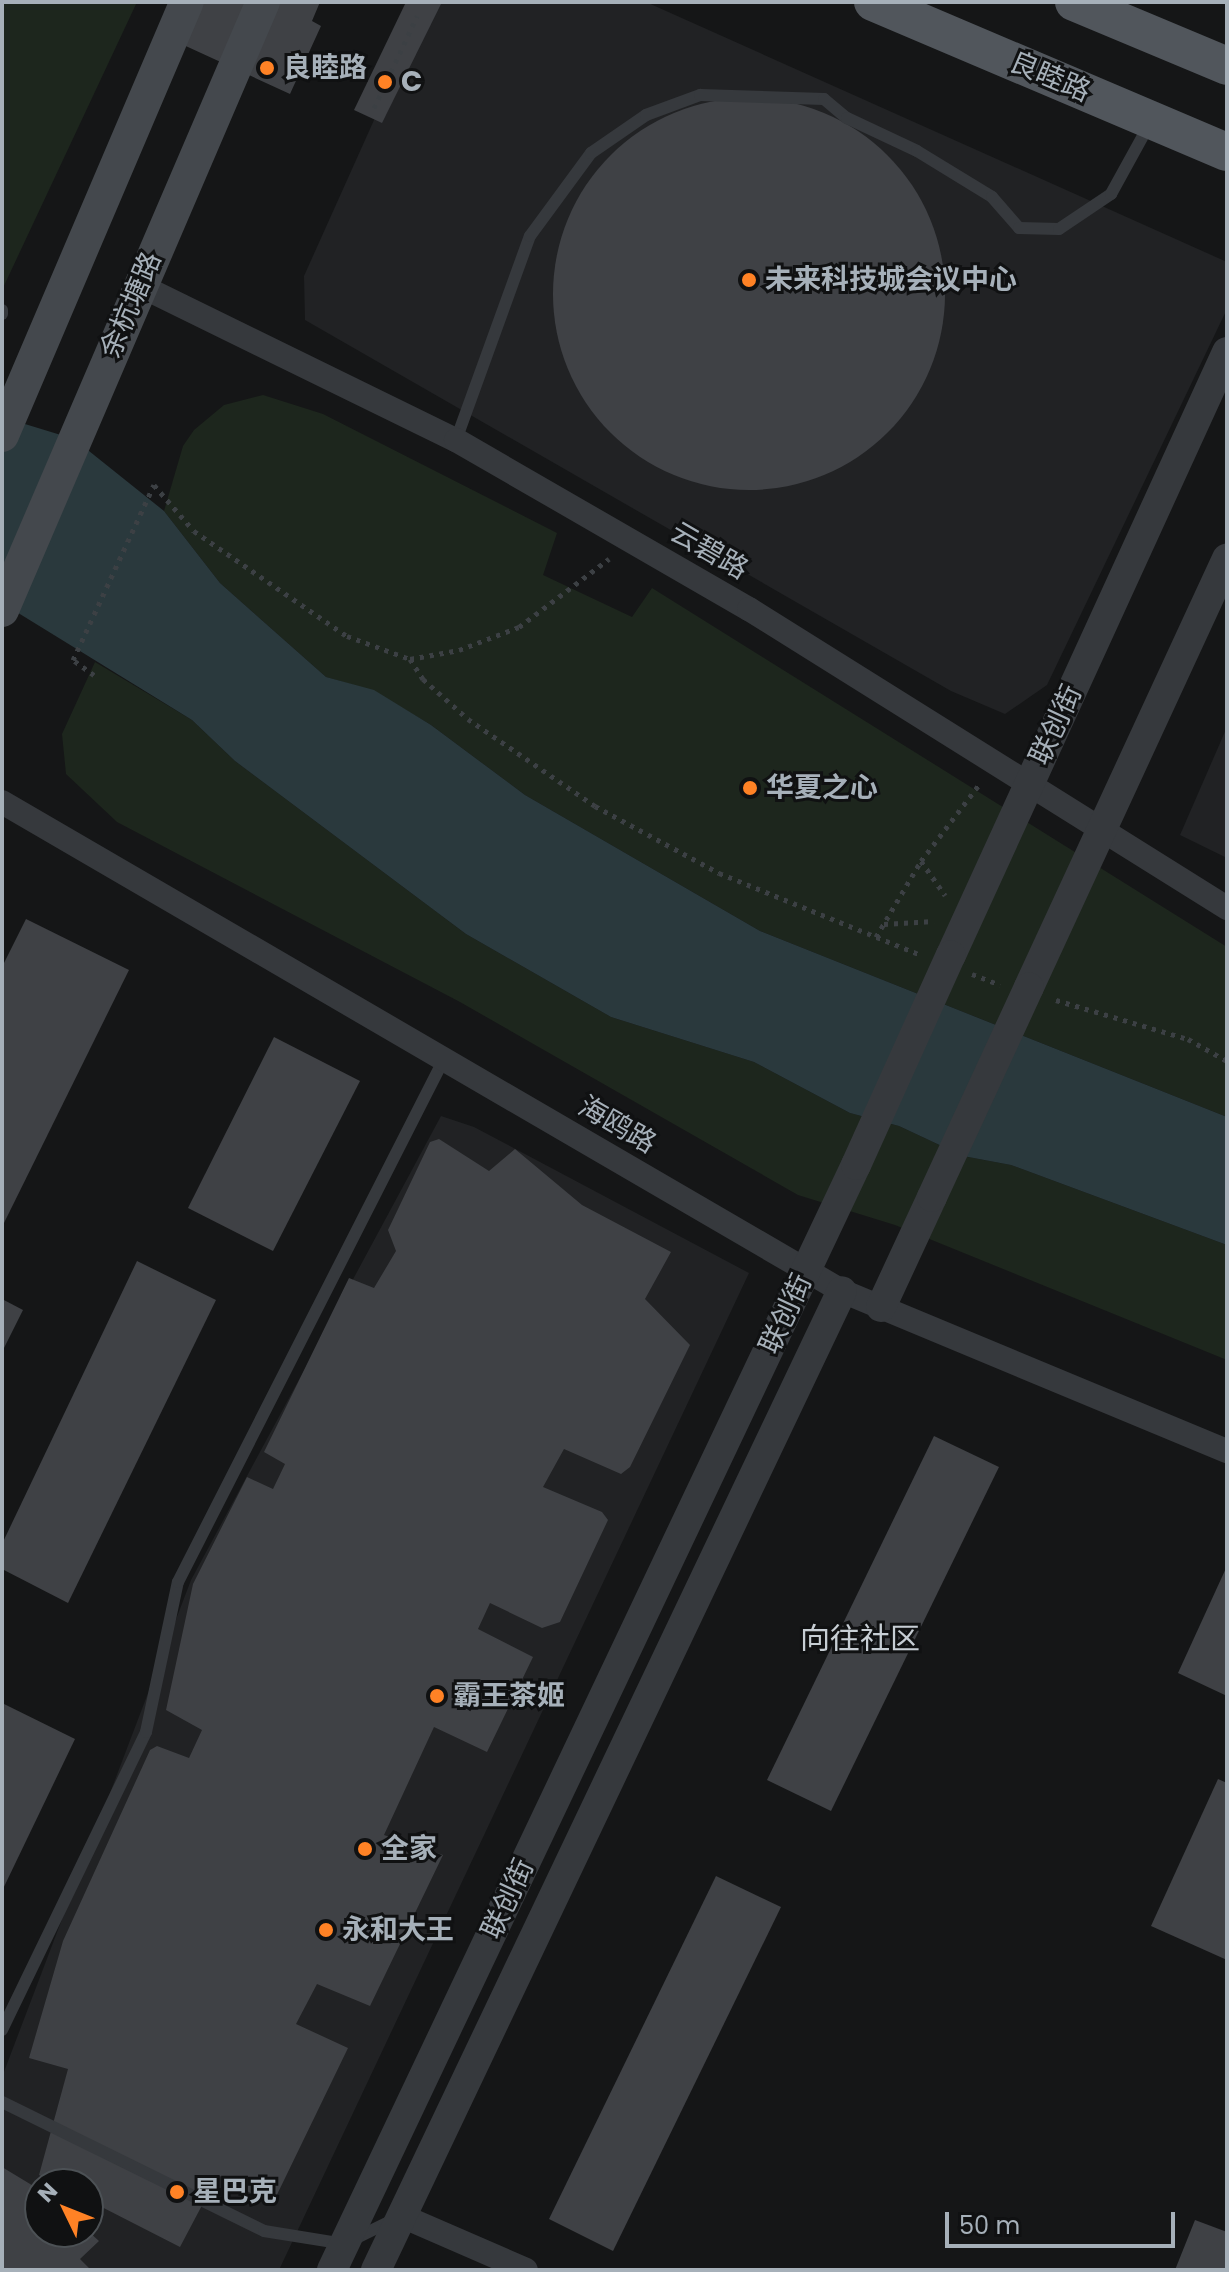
<!DOCTYPE html>
<html>
<head>
<meta charset="utf-8">
<style>
  body { margin:0 }
  #map { position:relative; width:1229px; height:2272px; overflow:hidden; background:#151617; font-family:Poppins,"Noto Sans SC",sans-serif }
  div>[style] { position:absolute }
  .built>* { inset:0; background:#212224 }
  .green>* { inset:0; background:#1d261d }
  .water>* { inset:0; background:#2a393d }
  .building>* { inset:0; background:#3f4145 }
  .round { border-radius:50% }
  .path>* { height:5px; margin-top:-2.5px; transform-origin:0; background:repeating-linear-gradient(90deg,#3c4044 0 4px,transparent 0 10px) }
  .service>* { height:12px; margin:-6px; padding:0 6px; transform-origin:6px; border-radius:6px; background:#36393d }
  .minor>* { height:24px; margin:-12px; padding:0 12px; transform-origin:12px; border-radius:12px; background:#36393d }
  .tertiary>* { height:30px; margin:-15px; padding:0 15px; transform-origin:15px; border-radius:15px; background:#36393d }
  .secondary>* { height:34px; margin:-17px; padding:0 17px; transform-origin:17px; border-radius:17px; background:#44484d }
  .primary>* { height:38px; margin:-19px; padding:0 19px; transform-origin:19px; border-radius:19px; background:#51565c }
  .tertiary-bridge>* { height:30px; margin:-15px; padding:0 15px; transform-origin:15px; border-radius:15px; background:#36393d }
  .dots>* { width:22px; height:22px; translate:-50% -50%; box-sizing:border-box; border:4px solid #101112; border-radius:50% }
  span { translate:-50% -50%; white-space:nowrap; text-align:center; line-height:1.15; -webkit-text-stroke:6px #101112; paint-order:stroke }
  .poi-label { font-size:28px; color:#a6b0b9; font-weight:700 }
  .left { translate:0 -50%; text-align:left }
  .street-label { font-size:28px; color:#a6b0b9 }
  .neighbourhood-label { font-size:30px; color:#c7ced4 }
  .frame { position:absolute; inset:0; border:4px solid #a6b0b9; pointer-events:none }
  .north { position:absolute; left:24px; top:2168px; width:80px; height:80px; box-sizing:border-box; background:#101112; border:2px solid #4c5155; border-radius:50%; rotate:313deg; font-size:22px; font-weight:700; line-height:32px; text-align:center; color:#a6b0b9 }
  .north::after { content:''; display:block; margin:auto; width:28px; height:36px; background:#ff8225; clip-path:polygon(50% 0,100% 100%,50% 72%,0 100%) }
  .scale { position:absolute; left:945px; top:2212px; width:230px; height:36px; box-sizing:border-box; border:4px solid #a6b0b9; border-top:0; padding-left:10px; font-size:24px; line-height:28px; white-space:nowrap; color:#a6b0b9; -webkit-text-stroke:6px #101112; paint-order:stroke }
</style>
</head>
<body>
<div id="map">
  <div class="built">
    <i style="clip-path:polygon(427px 2px,646px 2px,1227px 262px,1227px 309px,1047px 685px,1005px 714px,951px 691px,305px 320px,304px 276px)"></i>
    <i style="clip-path:polygon(1227px 727px,1227px 858px,1180px 835px)"></i>
    <i style="clip-path:polygon(evenodd,441px 1116px,474px 1127px,749px 1273px,279px 2270px,2px 2270px,2px 2077px,191px 1580px,441px 1116px,40px 2184px,88px 2184px,88px 2232px,40px 2232px,40px 2184px)"></i>
  </div>
  <div class="green">
    <i style="clip-path:polygon(2px 2px,137px 2px,2px 290px)"></i>
    <i style="clip-path:polygon(263px 395px,323px 414px,557px 533px,543px 575px,632px 617px,652px 588px,1227px 947px,1227px 1117px,760px 931px,525px 795px,431px 725px,374px 691px,326px 677px,220px 583px,164px 511px,183px 446px,194px 430px,224px 405px)"></i>
    <i style="clip-path:polygon(95px 662px,192px 720px,235px 761px,466px 934px,611px 1017px,754px 1062px,850px 1113px,899px 1126px,963px 1156px,1011px 1165px,1227px 1245px,1227px 1360px,895px 1225px,798px 1195px,460px 1002px,117px 822px,66px 774px,62px 734px)"></i>
  </div>
  <div class="water">
    <i style="clip-path:polygon(2px 417px,74px 439px,164px 511px,220px 583px,326px 677px,374px 690px,431px 725px,525px 795px,760px 931px,1227px 1117px,1227px 1245px,1011px 1165px,963px 1156px,899px 1126px,850px 1113px,754px 1062px,611px 1017px,466px 934px,235px 761px,192px 720px,2px 603px)"></i>
  </div>
  <div class="building">
    <i style="clip-path:polygon(195px 2px,320px 2px,312px 21px,321px 26px,290px 94px,177px 42px)"></i>
    <i style="clip-path:polygon(406px 2px,442px 2px,382px 123px,354px 110px)"></i>
    <i class="round" style="left:553px;top:98px;width:392px;height:392px"></i>
    <i style="clip-path:polygon(26px 919px,129px 970px,2px 1227px,2px 967px)"></i>
    <i style="clip-path:polygon(274px 1037px,360px 1081px,273px 1251px,188px 1208px)"></i>
    <i style="clip-path:polygon(439px 1139px,489px 1171px,515px 1149px,582px 1205px,671px 1252px,645px 1299px,690px 1345px,630px 1467px,621px 1474px,564px 1449px,543px 1487px,602px 1512px,608px 1520px,560px 1622px,542px 1628px,490px 1603px,478px 1629px,533px 1657px,487px 1752px,434px 1727px,384px 1835px,443px 1855px,370px 2006px,317px 1984px,296px 2024px,348px 2048px,272px 2205px,218px 2175px,180px 2247px,88px 2200px,88px 2184px,57px 2184px,39px 2175px,68px 2069px,29px 2058px,63px 1941px,150px 1750px,157px 1746px,189px 1758px,202px 1730px,166px 1710px,193px 1584px,247px 1477px,273px 1489px,285px 1464px,264px 1452px,349px 1278px,374px 1288px,396px 1251px,388px 1230px,430px 1142px)"></i>
    <i style="clip-path:polygon(137px 1261px,216px 1300px,68px 1603px,2px 1569px,2px 1544px)"></i>
    <i style="clip-path:polygon(2px 1299px,23px 1310px,2px 1352px)"></i>
    <i style="clip-path:polygon(934px 1436px,999px 1467px,831px 1811px,767px 1780px)"></i>
    <i style="clip-path:polygon(1227px 1566px,1227px 1696px,1178px 1673px)"></i>
    <i style="clip-path:polygon(2px 1703px,75px 1739px,2px 1891px)"></i>
    <i style="clip-path:polygon(1218px 1779px,1227px 1783px,1227px 1960px,1151px 1926px)"></i>
    <i style="clip-path:polygon(716px 1876px,781px 1907px,613px 2251px,549px 2219px)"></i>
    <i style="clip-path:polygon(2px 2167px,40px 2190px,40px 2232px,89px 2232px,99px 2241px,80px 2259px,91px 2270px,2px 2270px)"></i>
    <i style="clip-path:polygon(1195px 2220px,1227px 2232px,1227px 2270px,1175px 2270px)"></i>
  </div>
  <div class="path">
    <i style="left:374px;top:108px;width:102px;rotate:-64.9deg"></i>
    <i style="left:410px;top:659px;width:50px;rotate:-10.4deg"></i>
    <i style="left:459px;top:650px;width:64px;rotate:-21deg"></i>
    <i style="left:519px;top:627px;width:113px;rotate:-37.1deg"></i>
    <i style="left:94px;top:675px;width:26px;rotate:-144deg"></i>
    <i style="left:73px;top:660px;width:193px;rotate:-65.2deg"></i>
    <i style="left:154px;top:485px;width:61px;rotate:49deg"></i>
    <i style="left:194px;top:531px;width:186px;rotate:34.5deg"></i>
    <i style="left:347px;top:636px;width:67px;rotate:20.1deg"></i>
    <i style="left:410px;top:659px;width:24px;rotate:57deg"></i>
    <i style="left:423px;top:679px;width:60px;rotate:41.6deg"></i>
    <i style="left:468px;top:719px;width:154px;rotate:34.4deg"></i>
    <i style="left:595px;top:806px;width:141px;rotate:28.4deg"></i>
    <i style="left:719px;top:873px;width:218px;rotate:22.1deg"></i>
    <i style="left:921px;top:861px;width:42px;rotate:54.8deg"></i>
    <i style="left:884px;top:924px;width:50px;rotate:-3.4deg"></i>
    <i style="left:876px;top:937px;width:88px;rotate:-59.4deg"></i>
    <i style="left:921px;top:861px;width:99px;rotate:-52.8deg"></i>
    <i style="left:972px;top:974px;width:30px;rotate:21deg"></i>
    <i style="left:1056px;top:1000px;width:138px;rotate:16.5deg"></i>
    <i style="left:1188px;top:1039px;width:45px;rotate:29.4deg"></i>
  </div>
  <div class="service">
    <i style="left:2px;top:310px;width:4px;rotate:90deg"></i>
    <i style="left:456px;top:440px;width:217px;rotate:-70.1deg"></i>
    <i style="left:530px;top:236px;width:103px;rotate:-53.7deg"></i>
    <i style="left:591px;top:153px;width:67px;rotate:-34.6deg"></i>
    <i style="left:646px;top:115px;width:58px;rotate:-20.3deg"></i>
    <i style="left:700px;top:95px;width:124px;rotate:1.8deg"></i>
    <i style="left:824px;top:99px;width:30px;rotate:40deg"></i>
    <i style="left:847px;top:118px;width:77px;rotate:25.2deg"></i>
    <i style="left:917px;top:151px;width:88px;rotate:31.5deg"></i>
    <i style="left:992px;top:197px;width:41px;rotate:48.9deg"></i>
    <i style="left:1019px;top:228px;width:40px;rotate:1.4deg"></i>
    <i style="left:1059px;top:229px;width:63px;rotate:-33.9deg"></i>
    <i style="left:1111px;top:194px;width:81px;rotate:-61.2deg"></i>
    <i style="left:2px;top:2030px;width:331px;rotate:-64.2deg"></i>
    <i style="left:146px;top:1732px;width:153px;rotate:-78deg"></i>
    <i style="left:178px;top:1582px;width:587px;rotate:-63.04deg"></i>
    <i style="left:2px;top:2102px;width:292px;rotate:26.2deg"></i>
    <i style="left:264px;top:2231px;width:81px;rotate:9.2deg"></i>
    <i style="left:344px;top:2244px;width:57px;rotate:-26.1deg"></i>
  </div>
  <div class="minor">
    <i style="left:139px;top:285px;width:353px;rotate:26.1deg"></i>
    <i style="left:456px;top:440px;width:338px;rotate:30deg"></i>
    <i style="left:749px;top:609px;width:564px;rotate:32.03deg"></i>
    <i style="left:2px;top:802px;width:972px;rotate:30.21deg"></i>
    <i style="left:842px;top:1291px;width:417px;rotate:22.6deg"></i>
    <i style="left:402px;top:2216px;width:135px;rotate:23.5deg"></i>
  </div>
  <div class="tertiary">
    <i style="left:951px;top:955px;width:663px;rotate:-65.41deg"></i>
    <i style="left:1029px;top:987px;width:472px;rotate:-65.2deg"></i>
    <i style="left:881px;top:1307px;width:121px;rotate:-65.1deg"></i>
    <i style="left:332px;top:2270px;width:1223px;rotate:-64.63deg"></i>
    <i style="left:376px;top:2270px;width:1084px;rotate:-64.55deg"></i>
  </div>
  <div class="secondary">
    <i style="left:2px;top:435px;width:471px;rotate:-66.9deg"></i>
    <i style="left:2px;top:610px;width:662px;rotate:-66.77deg"></i>
  </div>
  <div class="primary">
    <i style="left:873px;top:2px;width:384px;rotate:23deg"></i>
    <i style="left:1074px;top:2px;width:166px;rotate:22.7deg"></i>
  </div>
  <div class="tertiary-bridge">
    <i style="left:856px;top:1165px;width:230px;rotate:-65.7deg"></i>
    <i style="left:932px;top:1197px;width:231px;rotate:-65.2deg"></i>
  </div>
  <div class="dots">
    <i style="left:267px;top:68px;background:#ff8225"></i>
    <i style="left:385px;top:82px;background:#ff8225"></i>
    <i style="left:749px;top:280px;background:#ff8225"></i>
    <i style="left:750px;top:788px;background:#ff8225"></i>
    <i style="left:437px;top:1696px;background:#ff8225"></i>
    <i style="left:365px;top:1849px;background:#ff8225"></i>
    <i style="left:326px;top:1930px;background:#ff8225"></i>
    <i style="left:177px;top:2192px;background:#ff8225"></i>
  </div>
  <div class="poi-label">
    <span class="left" style="left:283px;top:68px">良睦路</span>
    <span class="left" style="left:401px;top:82px">C</span>
    <span class="left" style="left:765px;top:280px">未来科技城会议中心</span>
    <span class="left" style="left:766px;top:788px">华夏之心</span>
    <span class="left" style="left:453px;top:1696px">霸王茶姬</span>
    <span class="left" style="left:381px;top:1849px">全家</span>
    <span class="left" style="left:342px;top:1930px">永和大王</span>
    <span class="left" style="left:193px;top:2192px">星巴克</span>
  </div>
  <div class="street-label">
    <span style="left:1050px;top:77px;rotate:23deg">良睦路</span>
    <span style="left:131px;top:305px;rotate:-67deg">余杭塘路</span>
    <span style="left:709px;top:551px;rotate:30deg">云碧路</span>
    <span style="left:1056px;top:725px;rotate:-65deg">联创街</span>
    <span style="left:617px;top:1125px;rotate:30deg">海鸥路</span>
    <span style="left:786px;top:1314px;rotate:-65deg">联创街</span>
    <span style="left:508px;top:1899px;rotate:-65deg">联创街</span>
  </div>
  <div class="neighbourhood-label">
    <span style="left:860px;top:1639px">向往社区</span>
  </div>
  <div class="frame"></div>
  <div class="north">N</div>
  <div class="scale">50 m</div>
</div>
</body>
</html>
